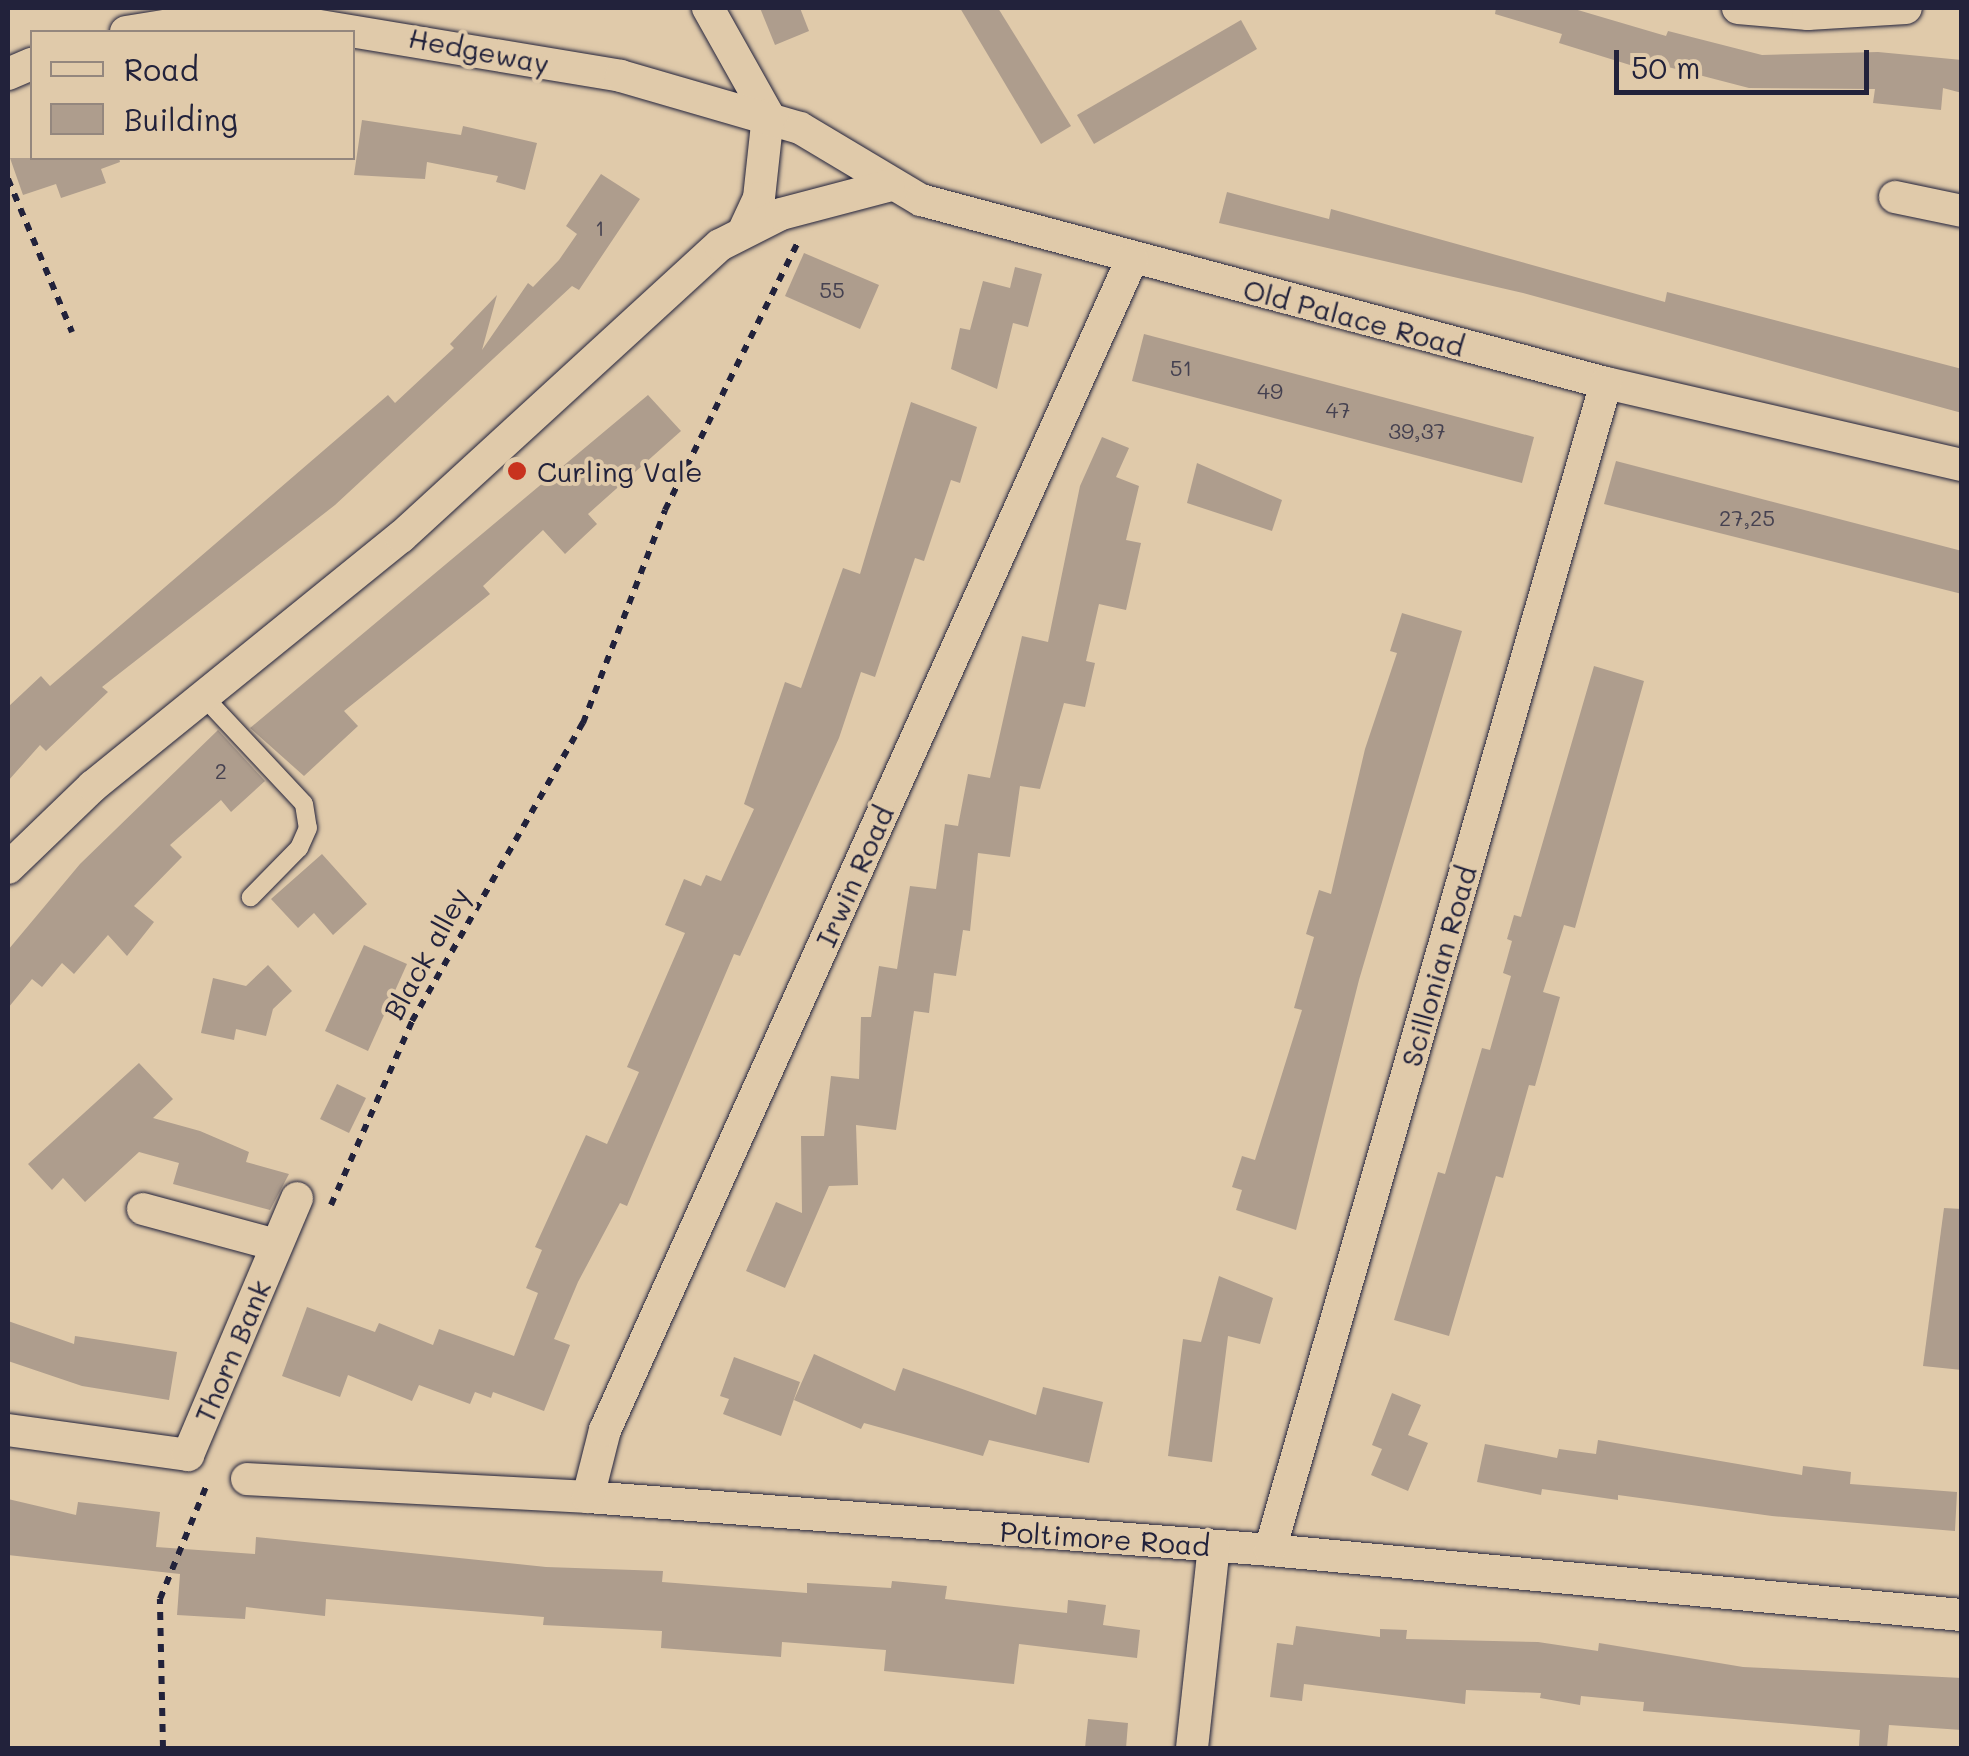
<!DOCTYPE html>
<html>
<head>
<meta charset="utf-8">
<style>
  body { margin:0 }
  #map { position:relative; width:1969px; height:1756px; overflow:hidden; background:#e0caaa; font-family:Mali,sans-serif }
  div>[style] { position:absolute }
  .building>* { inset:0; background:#ae9d8d }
  .path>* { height:6px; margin-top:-3px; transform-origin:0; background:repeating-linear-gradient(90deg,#22223b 0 8px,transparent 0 16px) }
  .roads { filter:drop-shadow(0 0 2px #22223b) drop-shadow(0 0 2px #22223b) }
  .service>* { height:18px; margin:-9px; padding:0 9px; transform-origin:9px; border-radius:9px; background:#e0caaa }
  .minor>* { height:32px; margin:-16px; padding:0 16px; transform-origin:16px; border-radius:16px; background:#e0caaa }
  .dots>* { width:28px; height:28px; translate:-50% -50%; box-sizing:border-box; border:5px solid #e0caaa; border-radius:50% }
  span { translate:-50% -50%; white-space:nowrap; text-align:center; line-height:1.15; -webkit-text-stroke:8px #e0caaa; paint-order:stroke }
  .number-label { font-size:22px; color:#454150 }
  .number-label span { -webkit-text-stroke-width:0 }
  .street-label { font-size:28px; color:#22223b }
  .poi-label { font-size:28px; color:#22223b }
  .left { translate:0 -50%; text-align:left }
  .frame { position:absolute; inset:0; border:10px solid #22223b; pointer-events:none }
  .legend { position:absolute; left:30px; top:30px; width:325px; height:130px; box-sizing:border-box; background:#e0caaa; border:2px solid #94877e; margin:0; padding:12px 18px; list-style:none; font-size:30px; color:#22223b }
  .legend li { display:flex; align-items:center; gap:20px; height:50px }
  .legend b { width:50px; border:2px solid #94877e }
  .scale { position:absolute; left:1614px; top:50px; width:255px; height:45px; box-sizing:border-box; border:5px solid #22223b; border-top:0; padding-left:12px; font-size:30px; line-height:35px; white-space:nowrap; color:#22223b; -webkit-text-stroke:8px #e0caaa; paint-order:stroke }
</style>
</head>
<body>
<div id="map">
  <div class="building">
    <i style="clip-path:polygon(760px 8px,800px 8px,809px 31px,775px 45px)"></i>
    <i style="clip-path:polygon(960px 8px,998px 8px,1071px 126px,1041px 144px)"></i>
    <i style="clip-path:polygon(1496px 8px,1571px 8px,1666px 36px,1668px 31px,1762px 55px,1878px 52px,1962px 60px,1962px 93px,1943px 88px,1941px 110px,1873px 103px,1875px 89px,1749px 88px,1645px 61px,1643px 69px,1559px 43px,1562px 34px,1495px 14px)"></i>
    <i style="clip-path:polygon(1241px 20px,1257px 49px,1094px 144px,1077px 115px)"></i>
    <i style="clip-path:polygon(362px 120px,461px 135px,463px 126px,537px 143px,525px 190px,496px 182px,498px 176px,427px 162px,425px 179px,354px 175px)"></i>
    <i style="clip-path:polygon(10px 158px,119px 158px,120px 162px,101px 169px,106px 183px,61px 198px,56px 184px,23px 195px)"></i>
    <i style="clip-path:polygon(601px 174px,640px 199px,579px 290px,572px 286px,335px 505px,102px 687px,108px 692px,46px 751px,40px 745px,8px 781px,8px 707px,41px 676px,50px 686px,388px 395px,395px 403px,454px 348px,450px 344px,497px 295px,482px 350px,528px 283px,533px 287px,559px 260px,577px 234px,566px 226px)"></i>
    <i style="clip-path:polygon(1227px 192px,1329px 219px,1331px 209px,1665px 302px,1667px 292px,1962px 369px,1962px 413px,1523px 293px,1219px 223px)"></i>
    <i style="clip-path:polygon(804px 253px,879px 285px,860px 329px,785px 296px)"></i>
    <i style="clip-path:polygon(1015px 267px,1042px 274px,1028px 327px,1013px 323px,997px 389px,951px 369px,960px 328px,970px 330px,983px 281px,1010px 288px)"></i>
    <i style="clip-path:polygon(1144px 334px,1534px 437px,1522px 483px,1132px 381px)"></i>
    <i style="clip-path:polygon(648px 395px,681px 431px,588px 514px,597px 524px,565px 554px,543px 530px,483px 586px,490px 594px,344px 711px,358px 726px,304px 776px,250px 728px)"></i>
    <i style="clip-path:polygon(911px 402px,977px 427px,960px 483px,951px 480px,924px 561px,915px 558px,875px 677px,861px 672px,839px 738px,740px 956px,734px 954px,627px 1206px,620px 1203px,578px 1282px,554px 1339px,570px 1345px,544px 1411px,493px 1392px,491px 1398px,475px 1392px,470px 1404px,419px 1385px,412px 1401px,348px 1375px,340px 1397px,282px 1376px,307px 1307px,375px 1332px,379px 1323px,433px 1345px,439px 1329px,514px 1356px,538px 1293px,526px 1288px,542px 1250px,535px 1247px,586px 1135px,607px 1144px,639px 1072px,627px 1067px,685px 933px,665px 925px,684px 879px,701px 886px,706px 875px,721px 881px,754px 809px,744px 804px,785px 682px,801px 688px,843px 568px,860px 574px)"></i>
    <i style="clip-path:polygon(1102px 437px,1129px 448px,1116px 477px,1139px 486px,1126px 540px,1141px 543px,1126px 610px,1099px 604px,1086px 661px,1095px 663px,1085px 707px,1064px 703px,1040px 789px,1020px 786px,1010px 857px,978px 853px,970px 931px,963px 930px,956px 976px,934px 973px,929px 1013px,914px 1011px,896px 1130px,856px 1125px,858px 1185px,829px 1186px,785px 1288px,746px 1271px,776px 1202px,802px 1213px,801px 1136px,824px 1136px,831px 1076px,859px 1079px,861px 1017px,871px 1017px,879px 966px,897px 969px,910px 886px,936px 889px,945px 824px,958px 826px,968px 774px,990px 778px,1022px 636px,1048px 642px,1080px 486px)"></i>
    <i style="clip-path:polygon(1616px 461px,1962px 551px,1962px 594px,1604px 504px)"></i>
    <i style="clip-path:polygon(1197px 463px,1282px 500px,1272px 531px,1187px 503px)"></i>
    <i style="clip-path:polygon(1402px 613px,1462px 631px,1359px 980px,1296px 1230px,1236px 1210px,1242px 1190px,1232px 1187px,1242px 1156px,1255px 1160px,1302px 1010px,1294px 1008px,1314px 937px,1306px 934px,1319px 890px,1331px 894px,1365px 749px,1397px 653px,1390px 651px)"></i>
    <i style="clip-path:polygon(1594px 666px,1644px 681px,1575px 928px,1564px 925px,1543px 992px,1560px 997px,1535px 1086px,1529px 1085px,1503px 1178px,1496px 1176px,1449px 1336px,1394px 1320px,1438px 1172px,1445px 1174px,1482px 1048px,1490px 1050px,1511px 976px,1503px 973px,1512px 941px,1507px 939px,1514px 915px,1521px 917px)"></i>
    <i style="clip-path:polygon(218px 730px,265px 781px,231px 812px,221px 800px,170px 845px,182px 857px,134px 906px,154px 922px,127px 956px,108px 935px,74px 974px,62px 963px,42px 987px,32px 979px,8px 1008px,8px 950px,80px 864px)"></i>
    <i style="clip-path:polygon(322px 854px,367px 904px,333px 935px,314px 913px,298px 928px,271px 899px)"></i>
    <i style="clip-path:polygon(364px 945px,407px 964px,368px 1051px,325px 1031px)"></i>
    <i style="clip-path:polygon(268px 965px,292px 991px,273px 1009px,266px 1036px,236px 1029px,234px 1040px,201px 1033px,213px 978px,246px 986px)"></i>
    <i style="clip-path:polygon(139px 1063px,173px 1099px,153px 1118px,200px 1131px,249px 1152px,246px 1162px,289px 1174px,270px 1210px,173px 1184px,179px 1163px,139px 1152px,85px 1202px,63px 1178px,52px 1190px,28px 1164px)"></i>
    <i style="clip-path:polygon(337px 1084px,366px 1098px,349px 1133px,320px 1119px)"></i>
    <i style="clip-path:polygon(1944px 1208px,1962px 1209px,1962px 1370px,1923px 1366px)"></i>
    <i style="clip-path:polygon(1219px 1276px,1273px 1298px,1260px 1344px,1228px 1336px,1212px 1462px,1168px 1456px,1183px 1339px,1201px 1342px)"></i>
    <i style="clip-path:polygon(8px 1321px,74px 1344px,75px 1336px,177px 1352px,169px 1400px,82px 1386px,8px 1361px)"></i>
    <i style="clip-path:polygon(814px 1354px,895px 1391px,903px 1368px,1036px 1415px,1043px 1387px,1103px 1402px,1089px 1463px,989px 1440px,983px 1456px,864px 1423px,861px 1429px,794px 1400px)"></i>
    <i style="clip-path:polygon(734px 1357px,800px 1382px,781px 1436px,723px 1414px,729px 1399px,720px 1396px)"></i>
    <i style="clip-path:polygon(1392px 1393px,1421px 1405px,1408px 1435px,1428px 1443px,1408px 1491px,1371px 1475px,1382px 1449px,1372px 1445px)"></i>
    <i style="clip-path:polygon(1598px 1440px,1802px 1475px,1803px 1466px,1851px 1472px,1850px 1484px,1957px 1492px,1955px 1531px,1772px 1516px,1618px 1495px,1618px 1500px,1542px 1489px,1541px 1495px,1477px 1482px,1485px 1444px,1557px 1458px,1559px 1449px,1596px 1454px)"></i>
    <i style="clip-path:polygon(8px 1499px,76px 1515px,78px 1502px,160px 1512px,156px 1547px,255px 1554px,256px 1537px,546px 1567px,663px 1571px,662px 1582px,807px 1593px,807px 1583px,891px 1588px,892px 1581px,947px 1586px,945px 1599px,1067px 1613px,1068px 1600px,1106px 1605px,1103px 1625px,1140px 1630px,1137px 1658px,1019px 1644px,1014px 1684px,884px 1671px,886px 1650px,782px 1642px,781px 1657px,661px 1648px,662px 1631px,543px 1625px,544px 1617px,326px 1599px,325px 1616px,246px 1607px,245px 1619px,177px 1615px,180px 1574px,8px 1555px)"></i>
    <i style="clip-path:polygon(1296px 1626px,1380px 1637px,1380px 1629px,1407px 1630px,1406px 1639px,1538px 1642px,1598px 1651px,1599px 1643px,1743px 1667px,1962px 1678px,1962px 1730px,1889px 1725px,1887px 1748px,1859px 1746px,1860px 1730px,1643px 1711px,1644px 1702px,1581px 1696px,1580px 1705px,1540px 1698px,1541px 1693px,1466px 1690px,1465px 1704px,1304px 1684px,1302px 1701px,1270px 1697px,1277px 1643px,1293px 1645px)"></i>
    <i style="clip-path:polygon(1088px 1719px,1128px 1723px,1126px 1748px,1085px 1748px)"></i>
  </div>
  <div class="path">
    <i style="left:8px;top:179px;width:166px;rotate:67.3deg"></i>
    <i style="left:331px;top:1205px;width:201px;rotate:-66.2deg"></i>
    <i style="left:412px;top:1021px;width:344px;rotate:-60.2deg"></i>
    <i style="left:583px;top:723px;width:228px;rotate:-68.9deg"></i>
    <i style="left:665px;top:510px;width:299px;rotate:-63.6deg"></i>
    <i style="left:163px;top:1748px;width:149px;rotate:-91.2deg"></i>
    <i style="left:160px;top:1599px;width:126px;rotate:-67.7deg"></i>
  </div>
  <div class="roads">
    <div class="service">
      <i style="left:204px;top:697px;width:146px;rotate:46.9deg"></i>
      <i style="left:304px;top:804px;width:24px;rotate:81deg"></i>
      <i style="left:308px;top:828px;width:22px;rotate:114deg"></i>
      <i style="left:299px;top:848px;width:69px;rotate:134.4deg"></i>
    </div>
    <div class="minor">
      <i style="left:708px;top:8px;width:123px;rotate:60.7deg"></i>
      <i style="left:768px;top:115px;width:83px;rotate:96.2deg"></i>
      <i style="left:759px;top:198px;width:33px;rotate:115deg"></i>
      <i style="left:1738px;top:8px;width:70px;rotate:4.9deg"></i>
      <i style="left:1808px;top:14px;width:98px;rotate:-3.5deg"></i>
      <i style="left:126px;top:32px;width:88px;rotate:-9.1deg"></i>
      <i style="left:213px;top:18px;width:83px;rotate:2.8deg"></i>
      <i style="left:296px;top:22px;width:329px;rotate:9.4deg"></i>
      <i style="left:621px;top:76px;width:186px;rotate:16.2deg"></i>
      <i style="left:800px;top:128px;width:141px;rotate:30.8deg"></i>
      <i style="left:921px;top:200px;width:709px;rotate:14.96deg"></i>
      <i style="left:1606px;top:383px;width:365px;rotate:13deg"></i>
      <i style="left:8px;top:74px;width:26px;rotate:-23deg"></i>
      <i style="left:1895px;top:197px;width:68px;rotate:11.8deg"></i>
      <i style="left:8px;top:868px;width:118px;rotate:-44deg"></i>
      <i style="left:93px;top:786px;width:396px;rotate:-39deg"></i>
      <i style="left:401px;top:537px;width:432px;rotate:-42.5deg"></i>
      <i style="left:720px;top:245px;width:68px;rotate:-26.9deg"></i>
      <i style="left:781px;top:214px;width:111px;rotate:-14.7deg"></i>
      <i style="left:143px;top:1209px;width:138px;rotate:15.1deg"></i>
      <i style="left:8px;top:1430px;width:182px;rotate:7.9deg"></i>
      <i style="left:188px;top:1455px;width:279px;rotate:-67deg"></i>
      <i style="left:247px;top:1479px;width:341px;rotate:3deg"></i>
      <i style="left:588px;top:1497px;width:684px;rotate:4.44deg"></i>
      <i style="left:1270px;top:1550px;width:695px;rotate:5.37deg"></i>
      <i style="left:588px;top:1497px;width:69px;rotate:-75.8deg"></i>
      <i style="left:605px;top:1430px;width:1284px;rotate:-65.77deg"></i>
      <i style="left:1270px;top:1550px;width:1214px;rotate:-73.94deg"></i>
      <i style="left:1192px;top:1748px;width:203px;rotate:-83.8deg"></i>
    </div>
  </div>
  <div class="dots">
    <i style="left:517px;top:471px;background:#c8321e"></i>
  </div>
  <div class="number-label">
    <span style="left:600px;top:228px">1</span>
    <span style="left:832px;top:290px">55</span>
    <span style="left:1181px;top:368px">51</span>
    <span style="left:1270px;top:391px">49</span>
    <span style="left:1338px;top:410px">47</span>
    <span style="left:1417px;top:431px">39,37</span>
    <span style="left:1747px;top:518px">27,25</span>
    <span style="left:221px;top:771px">2</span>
  </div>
  <div class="street-label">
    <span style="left:479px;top:50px;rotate:11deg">Hedgeway</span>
    <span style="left:1354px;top:317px;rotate:15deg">Old Palace Road</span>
    <span style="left:854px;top:876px;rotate:-66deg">Irwin Road</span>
    <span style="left:426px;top:953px;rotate:-61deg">Black alley</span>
    <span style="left:1438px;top:966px;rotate:-74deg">Scillonian Road</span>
    <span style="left:232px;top:1351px;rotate:-67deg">Thorn Bank</span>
    <span style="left:1105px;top:1538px;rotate:4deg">Poltimore Road</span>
  </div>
  <div class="poi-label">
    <span class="left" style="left:537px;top:471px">Curling Vale</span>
  </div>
  <div class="frame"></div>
  <ul class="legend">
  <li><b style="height:12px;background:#e0caaa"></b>Road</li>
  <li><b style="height:28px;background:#ae9d8d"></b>Building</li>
  </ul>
  <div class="scale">50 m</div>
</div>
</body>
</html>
